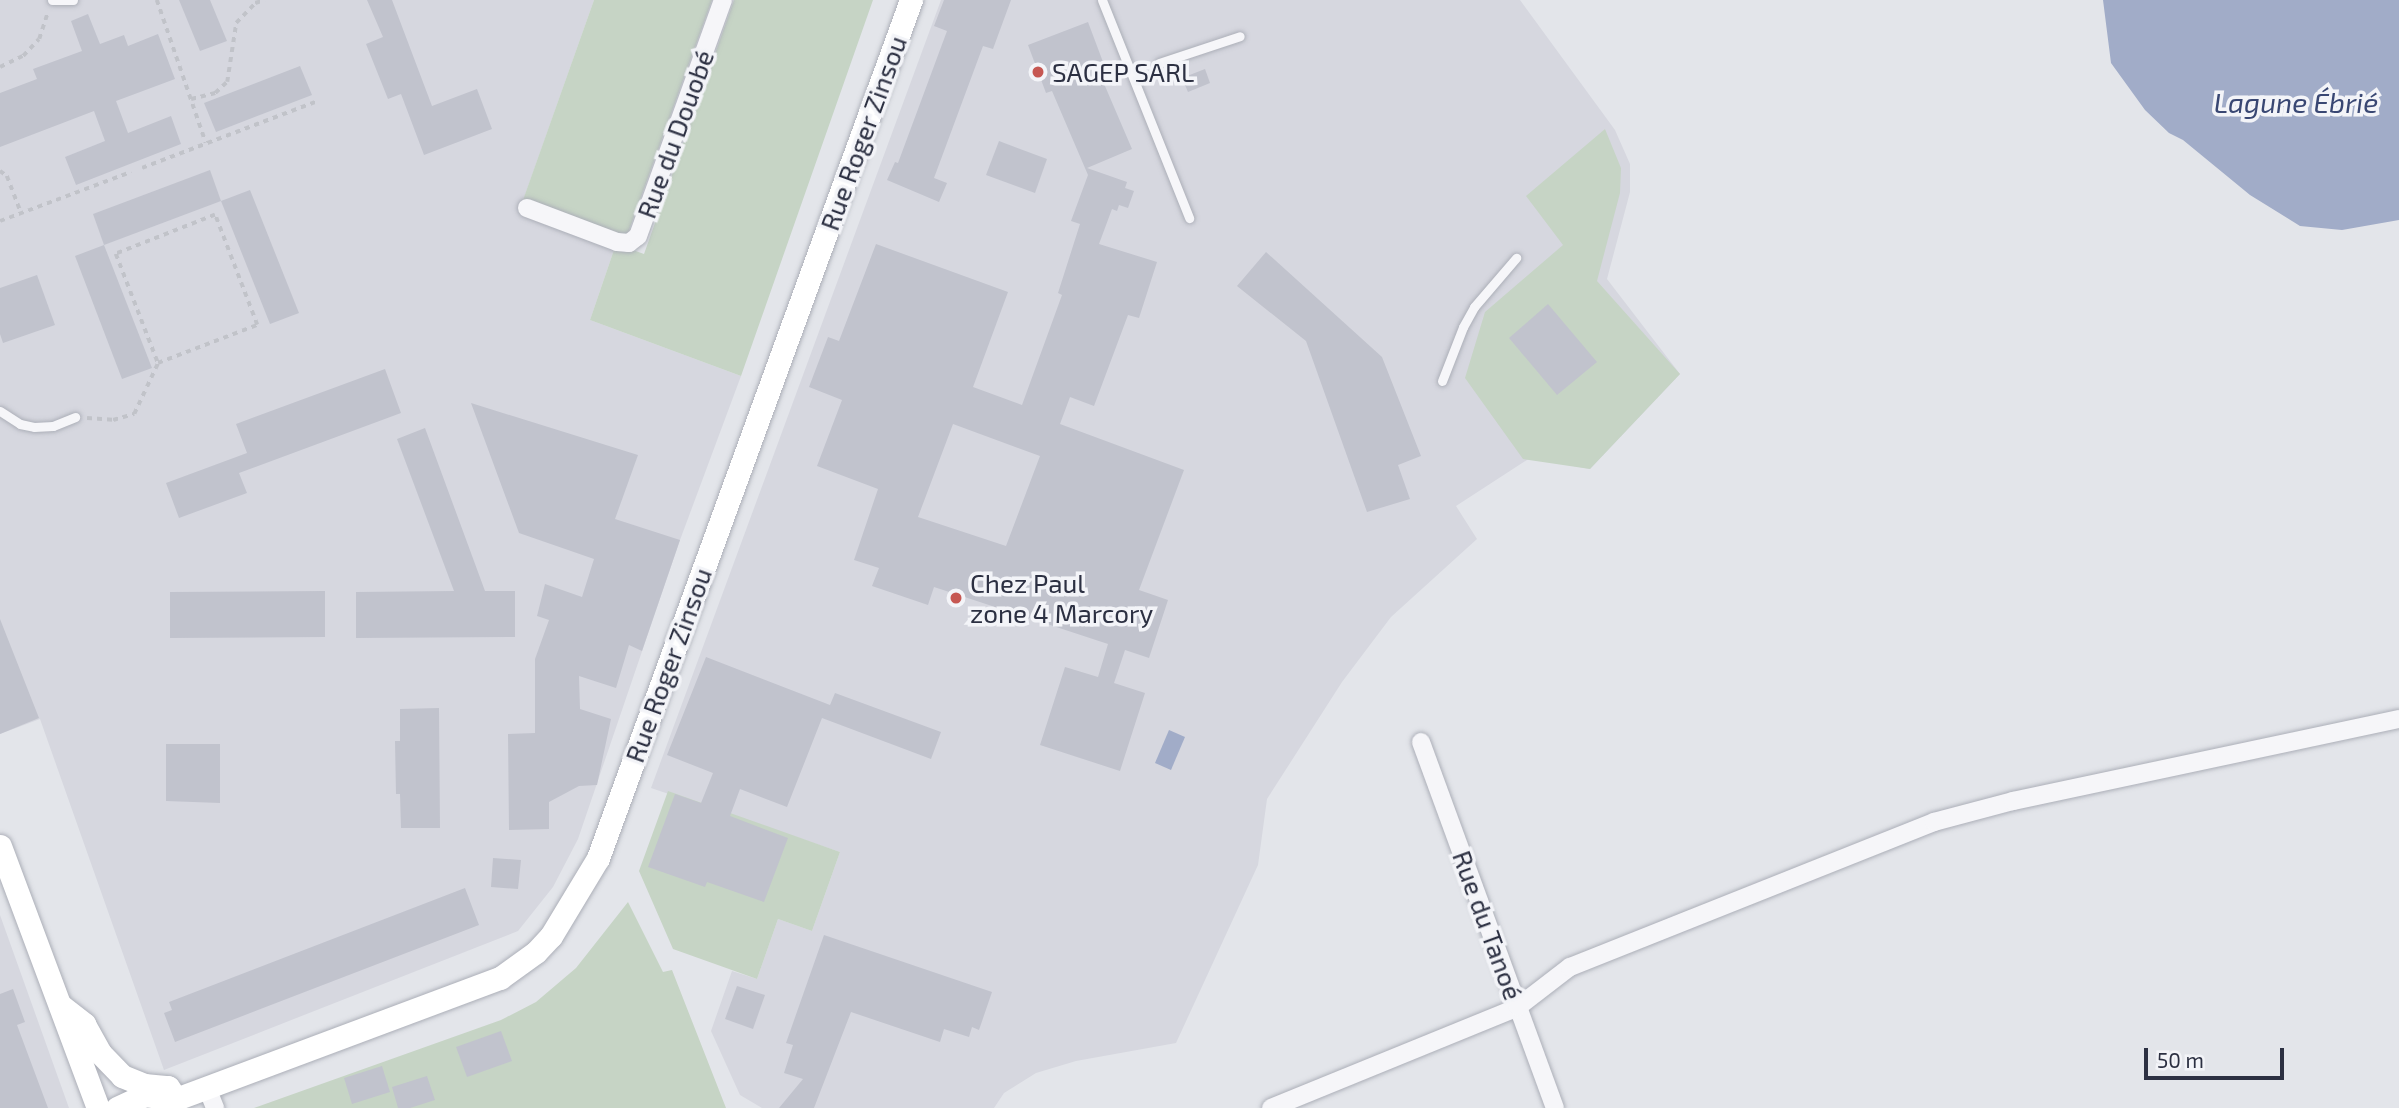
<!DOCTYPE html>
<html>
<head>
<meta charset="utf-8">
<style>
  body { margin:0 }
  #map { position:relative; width:2399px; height:1108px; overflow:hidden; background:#e3e5ea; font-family:"Exo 2",sans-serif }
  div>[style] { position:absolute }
  .built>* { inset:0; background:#d6d7df }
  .green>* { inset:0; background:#c6d4c5 }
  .water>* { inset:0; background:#a1acc8 }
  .building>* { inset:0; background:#c1c3cd }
  .path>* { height:3.5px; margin-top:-1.75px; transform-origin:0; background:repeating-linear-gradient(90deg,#c1c3c9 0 5px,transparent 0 10px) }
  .roads { filter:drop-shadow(0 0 2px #acafb8) drop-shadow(0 0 2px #acafb8) }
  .lane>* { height:9px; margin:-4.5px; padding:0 4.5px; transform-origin:4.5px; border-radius:4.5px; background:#f6f6f9 }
  .street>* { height:18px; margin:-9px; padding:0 9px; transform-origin:9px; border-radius:9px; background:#f6f6f9 }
  .secondary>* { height:23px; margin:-11.5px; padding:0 11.5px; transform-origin:11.5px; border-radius:11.5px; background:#fff }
  .dots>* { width:19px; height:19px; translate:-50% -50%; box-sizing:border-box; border:4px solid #f3f4f8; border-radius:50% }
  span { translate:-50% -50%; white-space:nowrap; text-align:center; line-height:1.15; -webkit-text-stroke:7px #f3f4f8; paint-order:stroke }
  .poi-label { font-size:26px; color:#2c3042 }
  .left { translate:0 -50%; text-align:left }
  .street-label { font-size:26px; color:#2c3042 }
  .water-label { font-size:28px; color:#394773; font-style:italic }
  .scale { position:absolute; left:2144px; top:1048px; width:140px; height:32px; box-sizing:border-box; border:4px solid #2c3042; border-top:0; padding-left:9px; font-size:21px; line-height:24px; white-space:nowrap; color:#2c3042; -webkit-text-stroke:5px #f3f4f8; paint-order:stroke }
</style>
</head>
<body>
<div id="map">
  <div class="built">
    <i style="clip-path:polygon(0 0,594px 0,520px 209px,616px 244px,590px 320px,741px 376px,680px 540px,578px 839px,553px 887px,518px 931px,164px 1070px,40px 719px,0 734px)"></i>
    <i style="clip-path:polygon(941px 0,1520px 0,1615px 130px,1630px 164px,1630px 192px,1607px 279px,1680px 374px,1590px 469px,1530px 458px,1456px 506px,1477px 539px,1391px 617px,1342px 682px,1267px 799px,1258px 865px,1176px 1043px,1076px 1061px,1036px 1073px,1004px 1093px,994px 1108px,762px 1108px,740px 1095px,711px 1031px,732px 971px,757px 979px,778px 919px,812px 931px,840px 852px,651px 788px)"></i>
    <i style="clip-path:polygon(0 915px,69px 1108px,0 1108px)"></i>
  </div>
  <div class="green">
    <i style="clip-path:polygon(594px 0,712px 0,627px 236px,523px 200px)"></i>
    <i style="clip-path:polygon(734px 0,873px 0,741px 376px,590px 320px,616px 244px,644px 254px)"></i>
    <i style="clip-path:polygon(1605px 129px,1621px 168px,1620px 193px,1597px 281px,1680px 374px,1590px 469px,1523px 459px,1465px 378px,1485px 312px,1563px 245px,1526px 196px)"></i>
    <i style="clip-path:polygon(668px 791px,840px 852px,812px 931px,778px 919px,757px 979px,673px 949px,639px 871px)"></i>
    <i style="clip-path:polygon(628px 902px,663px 972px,672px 970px,726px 1108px,254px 1108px,501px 1020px,536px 1002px,576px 968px)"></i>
  </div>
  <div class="water">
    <i style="clip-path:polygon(2103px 0,2399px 0,2399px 220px,2342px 230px,2300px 226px,2250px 195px,2183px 140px,2169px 133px,2145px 110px,2111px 63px)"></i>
    <i style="clip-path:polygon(1169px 730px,1185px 737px,1171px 770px,1155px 763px)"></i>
  </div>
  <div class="building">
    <i style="clip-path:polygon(179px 0,210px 0,227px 41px,200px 51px)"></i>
    <i style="clip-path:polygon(367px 0,392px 0,432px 106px,477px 89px,492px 129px,424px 155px,401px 94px,388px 99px,366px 44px,383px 37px)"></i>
    <i style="clip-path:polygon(944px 0,1011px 0,993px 49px,983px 46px,934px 178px,947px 183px,939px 202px,887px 180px,895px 162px,898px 163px,947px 31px,934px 26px)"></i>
    <i style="clip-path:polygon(88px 14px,100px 44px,124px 35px,128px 46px,158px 34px,175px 79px,116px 101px,128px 133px,171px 116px,181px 144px,76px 185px,65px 157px,105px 141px,94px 111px,0 147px,0 93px,37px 79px,33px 69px,82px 51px,71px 21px)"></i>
    <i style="clip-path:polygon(evenodd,1088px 22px,1106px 70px,1099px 72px,1132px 149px,1087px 168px,1127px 182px,1125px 188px,1134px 191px,1128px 208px,1119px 205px,1117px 211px,1112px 209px,1099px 244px,1157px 262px,1139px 318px,1128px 315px,1094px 406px,1070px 397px,1060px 424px,1184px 470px,1139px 590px,1168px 600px,1149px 658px,1125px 650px,1114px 683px,1145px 693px,1120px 771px,1040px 745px,1065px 667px,1098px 677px,1108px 644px,934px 587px,928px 605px,872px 586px,879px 568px,854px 560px,878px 489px,817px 466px,842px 400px,809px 387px,828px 337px,839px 341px,876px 244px,1008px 292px,973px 387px,1022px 405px,1062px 295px,1058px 293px,1080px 224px,1071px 221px,1088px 175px,1052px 91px,1046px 93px,1028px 45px,1088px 22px,953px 424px,1040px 456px,1006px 546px,918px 517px,953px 424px)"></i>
    <i style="clip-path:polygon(300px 66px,312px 95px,216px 132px,204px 103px)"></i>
    <i style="clip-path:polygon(1205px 69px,1210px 83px,1188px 92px,1182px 78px)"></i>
    <i style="clip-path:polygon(999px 141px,1047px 159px,1035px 193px,986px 175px)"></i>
    <i style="clip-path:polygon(210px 170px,221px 201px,104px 245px,93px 214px)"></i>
    <i style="clip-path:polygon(250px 190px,299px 313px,270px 324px,221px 201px)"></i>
    <i style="clip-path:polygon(104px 245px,152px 368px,122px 379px,75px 256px)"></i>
    <i style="clip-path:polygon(1266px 252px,1382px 357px,1421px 456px,1398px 465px,1410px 499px,1367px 512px,1306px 341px,1237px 286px)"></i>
    <i style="clip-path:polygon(37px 275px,55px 325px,3px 343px,0 334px,0 288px)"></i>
    <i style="clip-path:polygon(1548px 304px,1597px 362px,1557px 395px,1509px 338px)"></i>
    <i style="clip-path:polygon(385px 369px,401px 413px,239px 473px,247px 493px,179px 518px,166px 483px,247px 453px,236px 424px)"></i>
    <i style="clip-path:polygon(471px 403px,638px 455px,615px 519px,680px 540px,642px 651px,629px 645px,616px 688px,579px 676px,580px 709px,611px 719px,597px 785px,579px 786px,549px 802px,549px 829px,509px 830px,508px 734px,535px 733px,535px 659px,549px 620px,537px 616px,545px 584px,582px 597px,594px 559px,519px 533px)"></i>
    <i style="clip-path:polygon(425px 428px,485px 591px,515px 591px,515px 637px,356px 638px,356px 592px,454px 591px,397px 439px)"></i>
    <i style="clip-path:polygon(325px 591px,325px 637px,170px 638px,170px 592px)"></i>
    <i style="clip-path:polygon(0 619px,39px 718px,0 734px)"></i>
    <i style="clip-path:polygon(706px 657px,830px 705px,835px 693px,941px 732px,931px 759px,822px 718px,787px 807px,740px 789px,730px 816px,788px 838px,764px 902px,707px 882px,705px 887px,648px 867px,675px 794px,701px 803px,713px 773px,667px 755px)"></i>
    <i style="clip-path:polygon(439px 708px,440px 828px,401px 828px,400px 794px,396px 794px,395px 741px,400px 741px,400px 709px)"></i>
    <i style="clip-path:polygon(166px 744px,220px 744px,220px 803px,166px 801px)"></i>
    <i style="clip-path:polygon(493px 858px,521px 860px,518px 889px,491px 887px)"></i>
    <i style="clip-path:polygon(465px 888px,479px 925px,175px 1042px,164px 1013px,172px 1010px,169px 1002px)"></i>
    <i style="clip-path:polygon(824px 935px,992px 992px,979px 1030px,972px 1027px,969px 1037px,944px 1029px,940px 1042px,851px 1012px,814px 1108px,779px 1108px,803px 1079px,784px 1073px,793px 1045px,786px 1043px)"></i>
    <i style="clip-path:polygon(737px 986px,765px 995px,753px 1029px,725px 1019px)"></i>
    <i style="clip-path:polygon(13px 989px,25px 1022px,17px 1025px,48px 1108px,0 1108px,0 994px)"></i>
    <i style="clip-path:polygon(501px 1031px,512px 1061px,467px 1077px,456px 1047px)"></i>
    <i style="clip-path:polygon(382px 1066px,390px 1092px,352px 1104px,344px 1078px)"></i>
    <i style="clip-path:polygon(427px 1076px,435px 1100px,410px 1108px,398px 1108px,392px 1087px)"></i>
  </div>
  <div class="path">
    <i style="left:157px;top:0;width:151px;rotate:71.1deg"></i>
    <i style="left:0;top:67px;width:25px;rotate:-26deg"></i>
    <i style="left:23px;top:56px;width:23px;rotate:-47deg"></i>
    <i style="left:39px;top:39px;width:29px;rotate:-72deg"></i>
    <i style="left:191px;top:99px;width:25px;rotate:-14deg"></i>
    <i style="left:215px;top:93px;width:16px;rotate:-43deg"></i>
    <i style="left:227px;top:82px;width:60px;rotate:-81.3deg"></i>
    <i style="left:236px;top:23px;width:28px;rotate:-46deg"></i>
    <i style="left:255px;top:3px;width:10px;rotate:-17deg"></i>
    <i style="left:142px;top:168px;width:187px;rotate:-20.9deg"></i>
    <i style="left:0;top:171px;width:9px;rotate:36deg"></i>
    <i style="left:7px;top:176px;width:40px;rotate:69deg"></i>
    <i style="left:0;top:221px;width:140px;rotate:-20.5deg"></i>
    <i style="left:87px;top:418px;width:26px;rotate:4deg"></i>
    <i style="left:113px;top:420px;width:22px;rotate:-16deg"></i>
    <i style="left:134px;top:414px;width:56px;rotate:-64.8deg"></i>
    <i style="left:158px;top:363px;width:106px;rotate:-21deg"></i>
    <i style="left:257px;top:325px;width:118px;rotate:-110.9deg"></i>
    <i style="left:215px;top:215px;width:106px;rotate:158.5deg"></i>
    <i style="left:116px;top:254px;width:117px;rotate:68.9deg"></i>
  </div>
  <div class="roads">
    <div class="lane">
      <i style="left:52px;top:0;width:21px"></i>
      <i style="left:1102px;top:0;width:235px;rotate:68.2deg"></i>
      <i style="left:1159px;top:63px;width:85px;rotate:-18.4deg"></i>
      <i style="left:1442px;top:381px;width:58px;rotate:-68.7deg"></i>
      <i style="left:1463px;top:327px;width:23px;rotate:-61deg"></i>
      <i style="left:1474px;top:307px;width:65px;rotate:-49.4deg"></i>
      <i style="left:0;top:411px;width:24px;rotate:33deg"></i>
      <i style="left:20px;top:424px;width:14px;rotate:12deg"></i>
      <i style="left:34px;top:427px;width:19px;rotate:-3deg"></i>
      <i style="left:53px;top:426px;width:24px;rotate:-22deg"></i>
    </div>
    <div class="street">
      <i style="left:527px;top:208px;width:96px;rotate:20.7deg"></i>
      <i style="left:617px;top:242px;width:12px;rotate:5deg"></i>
      <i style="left:629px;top:243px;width:11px;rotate:-38deg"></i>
      <i style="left:638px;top:236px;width:251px;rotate:-70.2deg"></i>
      <i style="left:1421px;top:742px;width:390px;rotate:69.9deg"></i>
      <i style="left:207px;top:1088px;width:22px;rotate:68deg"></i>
      <i style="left:1271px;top:1108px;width:267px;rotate:-22.2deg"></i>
      <i style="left:1518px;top:1007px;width:66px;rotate:-37.6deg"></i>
      <i style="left:1570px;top:967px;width:392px;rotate:-21.7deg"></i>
      <i style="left:1934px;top:822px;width:82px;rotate:-14.9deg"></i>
      <i style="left:2013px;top:801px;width:395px;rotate:-12deg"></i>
    </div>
    <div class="secondary">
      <i style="left:0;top:846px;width:280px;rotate:69.5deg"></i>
      <i style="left:60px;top:1005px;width:31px;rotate:38deg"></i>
      <i style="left:84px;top:1024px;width:33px;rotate:61deg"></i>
      <i style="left:100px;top:1053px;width:32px;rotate:46deg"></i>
      <i style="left:122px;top:1076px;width:24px;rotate:22deg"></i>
      <i style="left:144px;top:1085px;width:24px;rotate:5deg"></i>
      <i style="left:168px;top:1087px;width:14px;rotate:56deg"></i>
      <i style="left:117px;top:1108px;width:31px;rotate:-25deg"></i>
      <i style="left:145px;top:1095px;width:21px;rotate:8deg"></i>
      <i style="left:163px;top:1108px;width:16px;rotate:-35deg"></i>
      <i style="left:176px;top:1099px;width:346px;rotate:-20.5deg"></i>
      <i style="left:500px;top:978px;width:44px;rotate:-35.8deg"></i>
      <i style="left:536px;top:952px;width:22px;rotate:-47deg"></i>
      <i style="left:551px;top:936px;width:91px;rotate:-58.9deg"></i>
      <i style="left:598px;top:858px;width:913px;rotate:-69.96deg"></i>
    </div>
  </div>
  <div class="dots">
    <i style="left:1038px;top:72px;background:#c65752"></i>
    <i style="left:956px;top:598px;background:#c65752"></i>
  </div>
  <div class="poi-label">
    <span class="left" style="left:1052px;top:72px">SAGEP SARL</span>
    <span class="left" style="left:970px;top:598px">Chez Paul<br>zone 4 Marcory</span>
  </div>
  <div class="street-label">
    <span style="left:863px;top:133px;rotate:-70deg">Rue Roger Zinsou</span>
    <span style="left:675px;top:134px;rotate:-70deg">Rue du Douobé</span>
    <span style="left:668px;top:665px;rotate:-70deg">Rue Roger Zinsou</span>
    <span style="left:1488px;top:925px;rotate:70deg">Rue du Tanoé</span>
  </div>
  <div class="water-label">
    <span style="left:2296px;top:102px">Lagune Ébrié</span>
  </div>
  <div class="scale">50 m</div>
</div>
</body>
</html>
